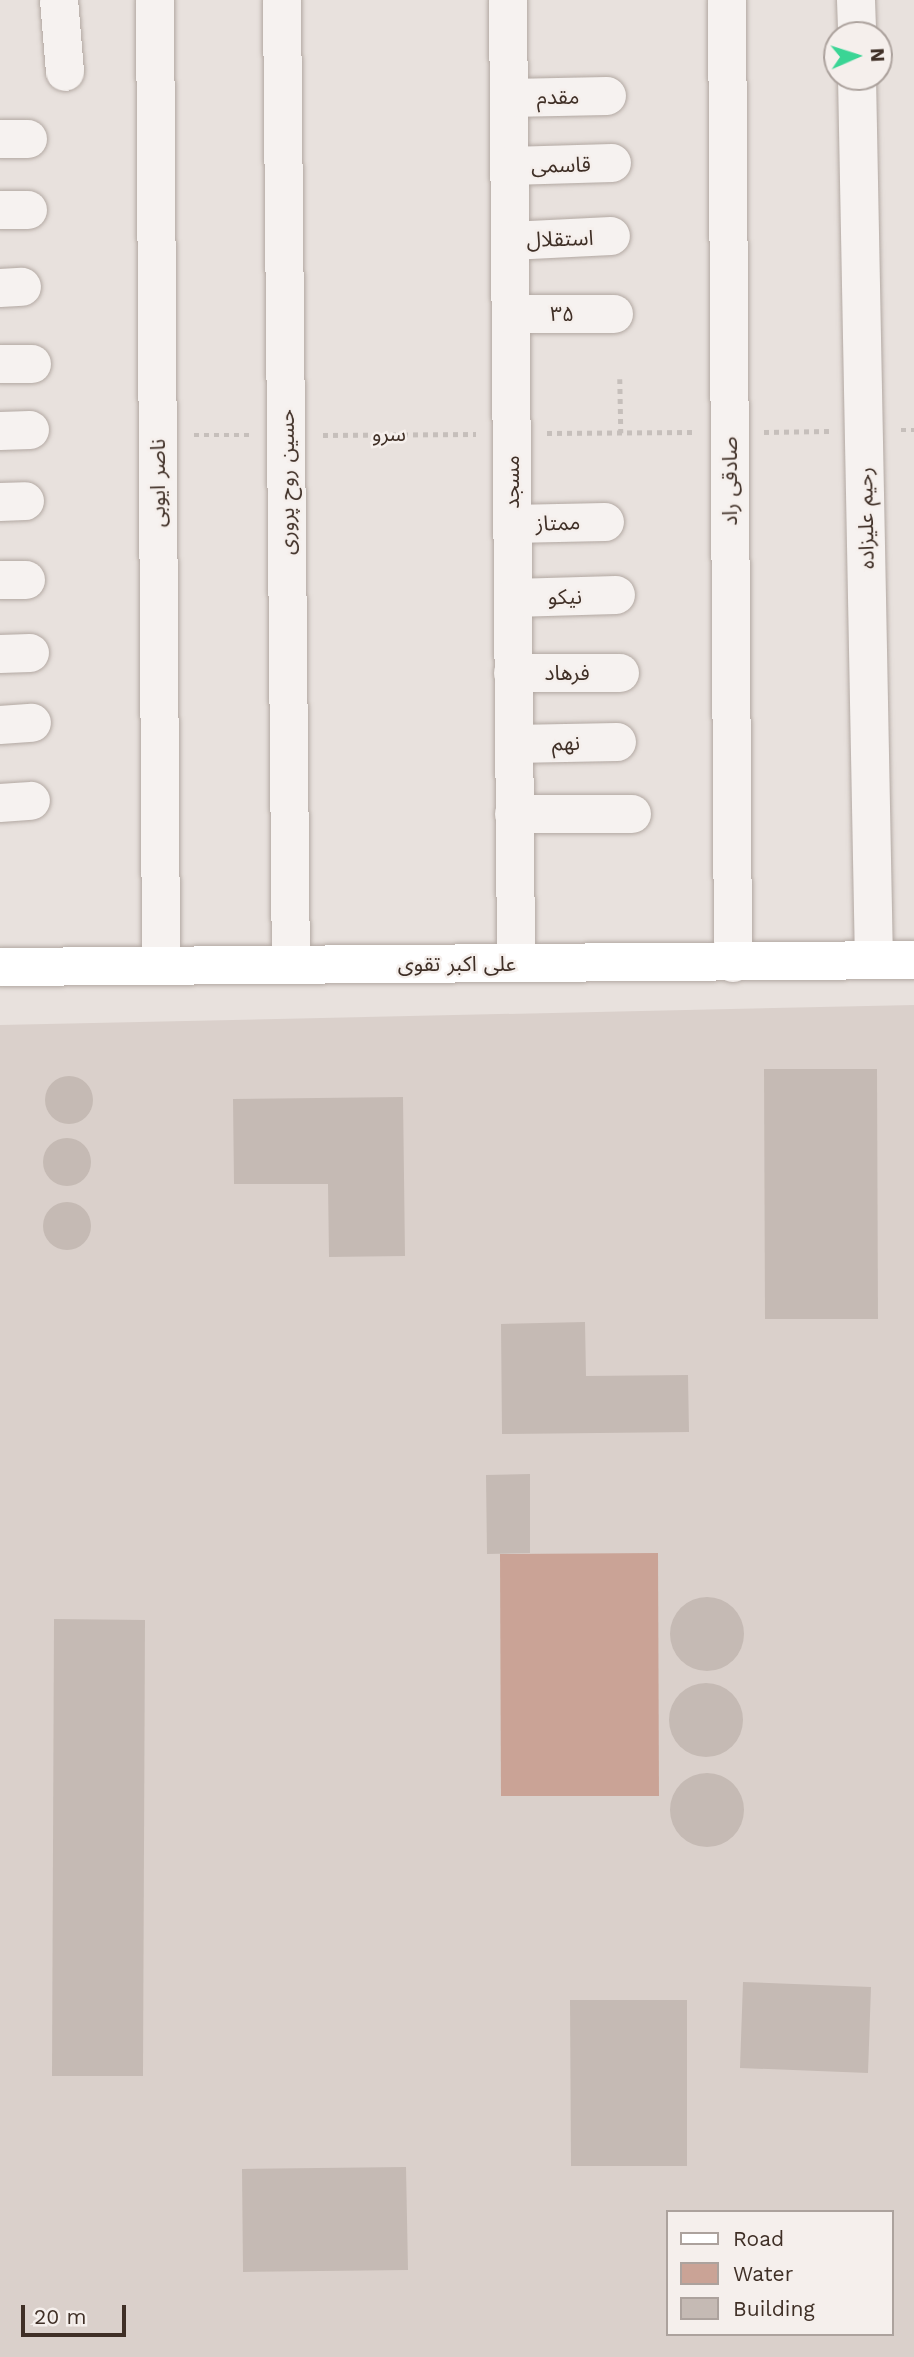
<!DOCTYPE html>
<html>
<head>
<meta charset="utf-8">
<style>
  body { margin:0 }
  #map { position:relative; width:914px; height:2357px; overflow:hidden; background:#e8e1dd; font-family:"Work Sans","Noto Sans Arabic",sans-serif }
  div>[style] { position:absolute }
  .built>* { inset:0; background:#dad0cb }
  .water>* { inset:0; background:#caa396 }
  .building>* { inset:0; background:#c5bab4 }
  .round { border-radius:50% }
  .path>* { height:4.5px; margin-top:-2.25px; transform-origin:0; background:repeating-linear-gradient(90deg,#c6bfbb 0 5px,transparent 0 10px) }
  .roads { filter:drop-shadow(0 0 2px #b2a8a2) drop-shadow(0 0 2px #b2a8a2) }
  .minor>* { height:38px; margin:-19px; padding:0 19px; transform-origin:19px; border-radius:19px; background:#f6f2f0 }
  .major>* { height:38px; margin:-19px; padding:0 19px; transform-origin:19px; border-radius:19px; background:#fff }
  span { translate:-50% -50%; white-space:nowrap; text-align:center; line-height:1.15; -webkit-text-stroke:5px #f5efec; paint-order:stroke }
  .street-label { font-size:21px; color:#3f2f26 }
  .legend { position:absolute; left:666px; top:2210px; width:228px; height:126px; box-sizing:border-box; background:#f5efec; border:2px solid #aca29d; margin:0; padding:9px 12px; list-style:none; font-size:21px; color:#3f2f26 }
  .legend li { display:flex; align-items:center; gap:14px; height:35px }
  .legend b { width:35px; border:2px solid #aca29d }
  .north { position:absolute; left:823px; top:21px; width:70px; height:70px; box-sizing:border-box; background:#f5efec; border:2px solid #aca29d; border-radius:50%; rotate:87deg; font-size:19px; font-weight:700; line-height:28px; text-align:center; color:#3f2f26 }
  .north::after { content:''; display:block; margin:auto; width:24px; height:32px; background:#3ad595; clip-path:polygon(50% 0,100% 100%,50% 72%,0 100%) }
  .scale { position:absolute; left:21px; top:2305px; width:105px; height:32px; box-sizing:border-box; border:4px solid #3f2f26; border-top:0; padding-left:9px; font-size:21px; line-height:24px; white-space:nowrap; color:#3f2f26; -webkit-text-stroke:5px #f5efec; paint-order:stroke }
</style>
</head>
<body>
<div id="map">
  <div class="built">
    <i style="clip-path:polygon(evenodd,914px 1005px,914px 2357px,0 2357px,0 1025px,914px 1005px,667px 2212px,891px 2212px,891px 2334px,667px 2334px,667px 2212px)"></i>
  </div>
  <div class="water">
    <i style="clip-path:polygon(658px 1553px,659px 1796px,501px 1796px,500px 1554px)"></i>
  </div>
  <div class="building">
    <i style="clip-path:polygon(764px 1069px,877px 1069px,878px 1319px,765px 1319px)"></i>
    <i class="round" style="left:45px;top:1076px;width:48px;height:48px"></i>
    <i style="clip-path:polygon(403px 1097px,405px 1256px,329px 1257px,328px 1184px,234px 1184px,233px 1099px)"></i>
    <i class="round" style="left:43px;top:1138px;width:48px;height:48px"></i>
    <i class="round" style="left:43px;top:1202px;width:48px;height:48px"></i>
    <i style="clip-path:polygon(585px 1322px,586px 1376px,688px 1375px,689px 1432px,502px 1434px,501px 1324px)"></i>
    <i style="clip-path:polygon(530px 1474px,530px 1553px,487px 1554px,486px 1475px)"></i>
    <i class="round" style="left:670px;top:1597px;width:74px;height:74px"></i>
    <i style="clip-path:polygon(54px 1619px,145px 1620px,143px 2076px,52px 2076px)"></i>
    <i class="round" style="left:669px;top:1683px;width:74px;height:74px"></i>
    <i class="round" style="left:670px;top:1773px;width:74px;height:74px"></i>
    <i style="clip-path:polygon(743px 1982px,871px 1987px,868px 2073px,740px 2068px)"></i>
    <i style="clip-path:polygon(570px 2000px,687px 2000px,687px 2166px,571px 2166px)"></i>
    <i style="clip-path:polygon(406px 2167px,408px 2270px,243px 2272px,242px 2169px)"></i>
  </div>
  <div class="path">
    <i style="left:620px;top:379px;width:54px;rotate:88.9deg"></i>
    <i style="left:901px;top:430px;width:13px"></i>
    <i style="left:764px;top:432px;width:65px;rotate:-0.9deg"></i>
    <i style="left:547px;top:433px;width:146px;rotate:-0.4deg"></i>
    <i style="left:194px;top:435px;width:58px"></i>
    <i style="left:323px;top:435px;width:153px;rotate:-0.4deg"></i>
  </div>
  <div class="roads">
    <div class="minor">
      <i style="left:59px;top:0;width:72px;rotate:85.2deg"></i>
      <i style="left:155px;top:0;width:966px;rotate:89.64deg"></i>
      <i style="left:282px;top:0;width:965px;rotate:89.47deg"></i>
      <i style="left:508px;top:0;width:963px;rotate:89.52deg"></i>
      <i style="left:727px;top:0;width:963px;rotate:89.64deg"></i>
      <i style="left:856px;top:0;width:35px;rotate:88deg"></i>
      <i style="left:857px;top:77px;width:883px;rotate:88.9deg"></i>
      <i style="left:509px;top:98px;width:98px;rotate:-1.2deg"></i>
      <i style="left:0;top:139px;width:28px"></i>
      <i style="left:510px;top:166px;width:102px;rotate:-1.7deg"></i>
      <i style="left:0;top:210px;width:28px"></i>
      <i style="left:510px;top:241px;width:101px;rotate:-2.8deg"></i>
      <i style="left:0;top:288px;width:22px;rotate:-3deg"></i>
      <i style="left:511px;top:314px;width:103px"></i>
      <i style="left:0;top:364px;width:32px"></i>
      <i style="left:0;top:431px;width:30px;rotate:-2deg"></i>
      <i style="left:0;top:502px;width:25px;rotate:-2deg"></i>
      <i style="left:512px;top:524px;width:93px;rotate:-1.2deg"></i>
      <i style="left:0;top:580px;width:26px"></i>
      <i style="left:513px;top:598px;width:103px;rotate:-1.7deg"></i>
      <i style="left:0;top:654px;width:30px;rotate:-2deg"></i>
      <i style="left:513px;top:673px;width:107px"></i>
      <i style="left:0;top:725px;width:32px;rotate:-4deg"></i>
      <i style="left:514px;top:744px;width:103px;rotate:-1.1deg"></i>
      <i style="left:0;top:803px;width:31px;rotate:-4deg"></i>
      <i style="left:514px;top:814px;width:118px"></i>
    </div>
    <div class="major">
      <i style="left:0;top:967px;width:914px;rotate:-0.44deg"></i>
    </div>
  </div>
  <div class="street-label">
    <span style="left:558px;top:97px;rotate:-1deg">مقدم</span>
    <span style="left:561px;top:165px;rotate:-1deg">قاسمی</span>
    <span style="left:560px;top:239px;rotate:-2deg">استقلال</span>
    <span style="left:562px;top:314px">۳۵</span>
    <span style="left:389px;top:434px">سرو</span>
    <span style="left:730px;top:481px;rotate:-90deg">صادقی راد</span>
    <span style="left:287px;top:482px;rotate:-90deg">حسین روح پروری</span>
    <span style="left:512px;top:482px;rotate:-90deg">مسجد</span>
    <span style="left:158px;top:483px;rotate:-90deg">ناصر ایوبی</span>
    <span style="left:866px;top:518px;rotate:-91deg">رحیم علیزاده</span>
    <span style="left:558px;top:523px;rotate:-2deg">ممتاز</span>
    <span style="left:565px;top:597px;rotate:-1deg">نیکو</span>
    <span style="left:567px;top:673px">فرهاد</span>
    <span style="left:566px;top:743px;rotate:-1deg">نهم</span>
    <span style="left:457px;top:964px">علی اکبر تقوی</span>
  </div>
  <ul class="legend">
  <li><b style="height:9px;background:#fff"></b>Road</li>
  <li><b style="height:19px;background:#caa396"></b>Water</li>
  <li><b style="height:19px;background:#c5bab4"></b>Building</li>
  </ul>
  <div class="north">N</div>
  <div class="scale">20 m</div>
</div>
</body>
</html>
